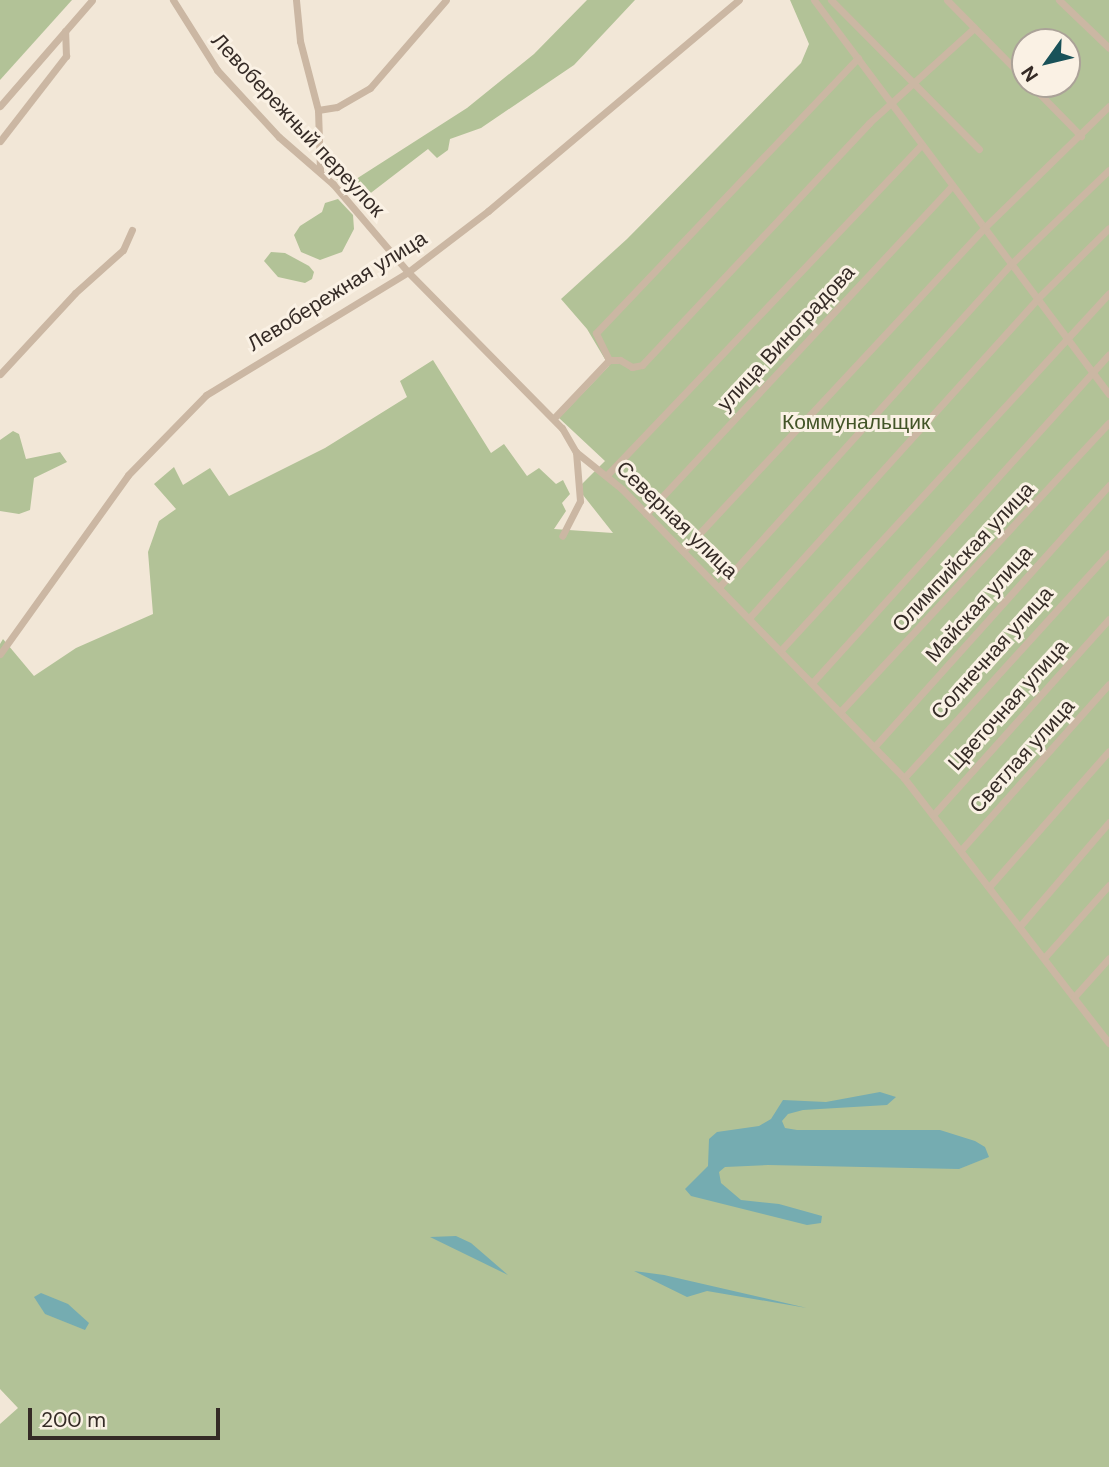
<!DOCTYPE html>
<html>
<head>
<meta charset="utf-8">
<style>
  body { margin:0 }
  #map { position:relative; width:1109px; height:1467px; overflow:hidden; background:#f2e7d7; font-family:"DM Sans",sans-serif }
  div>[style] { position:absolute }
  .green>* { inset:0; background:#b2c297 }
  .water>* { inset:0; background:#75acb1 }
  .minor>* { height:7px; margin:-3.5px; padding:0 3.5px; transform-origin:3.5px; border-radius:3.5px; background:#cbb7a3 }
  span { translate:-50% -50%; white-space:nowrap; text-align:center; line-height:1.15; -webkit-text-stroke:6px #faf1e4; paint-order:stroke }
  .street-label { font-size:21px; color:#352b26 }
  .park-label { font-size:21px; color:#435528 }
  .north { position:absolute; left:1011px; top:28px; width:70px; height:70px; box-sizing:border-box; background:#faf1e4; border:2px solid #aba298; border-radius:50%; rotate:236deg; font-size:19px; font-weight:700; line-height:28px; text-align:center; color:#352b26 }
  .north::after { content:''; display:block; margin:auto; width:24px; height:32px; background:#195259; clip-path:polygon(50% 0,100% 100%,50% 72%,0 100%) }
  .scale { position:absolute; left:28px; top:1408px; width:192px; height:32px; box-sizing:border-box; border:4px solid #352b26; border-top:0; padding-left:9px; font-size:21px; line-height:24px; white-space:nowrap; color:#352b26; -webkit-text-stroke:5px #faf1e4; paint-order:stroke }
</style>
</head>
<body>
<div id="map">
  <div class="green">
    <i style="clip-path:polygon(0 0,72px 0,0 80px)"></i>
    <i style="clip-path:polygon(587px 0,635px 0,574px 65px,481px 128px,450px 139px,448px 150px,437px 158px,428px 149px,359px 202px,350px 187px,336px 179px,344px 174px,353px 181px,467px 108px,534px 54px)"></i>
    <i style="clip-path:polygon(evenodd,790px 0,1109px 0,1109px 1467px,0 1467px,0 1424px,18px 1408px,0 1389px,0 644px,3px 639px,34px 676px,76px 648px,153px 614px,148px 552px,159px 521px,176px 509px,154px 484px,174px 467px,183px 485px,210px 468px,229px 496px,325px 448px,407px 397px,400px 381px,433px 360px,491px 453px,504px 444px,527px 476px,539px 468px,556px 484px,563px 480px,570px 494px,562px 503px,566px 511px,554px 529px,613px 533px,583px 495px,582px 484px,605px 461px,559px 418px,609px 366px,587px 329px,561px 299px,627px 239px,801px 63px,809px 44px,790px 0,1025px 42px,1067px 42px,1067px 84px,1025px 84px,1025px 42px)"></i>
    <i style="clip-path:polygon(338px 199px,353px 215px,354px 229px,342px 252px,320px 260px,301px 252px,294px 235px,300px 226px,322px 212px,325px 203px)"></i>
    <i style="clip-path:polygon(271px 252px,285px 253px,309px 266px,314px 272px,312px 279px,305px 283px,278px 277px,264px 261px)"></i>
    <i style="clip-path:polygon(13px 431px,19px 434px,26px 459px,60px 452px,67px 462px,34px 478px,30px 510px,19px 514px,0 511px,0 440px)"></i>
  </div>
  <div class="water">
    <i style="clip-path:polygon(880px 1092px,896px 1097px,887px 1105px,803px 1110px,788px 1114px,782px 1121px,785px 1128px,797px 1130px,940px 1130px,975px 1141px,985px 1147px,989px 1157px,959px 1169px,768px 1165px,725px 1167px,719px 1172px,721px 1183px,741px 1200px,779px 1204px,822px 1216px,821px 1223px,807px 1225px,691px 1196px,685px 1189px,708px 1166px,709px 1139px,717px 1132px,759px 1126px,771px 1119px,783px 1100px,826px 1102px)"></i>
    <i style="clip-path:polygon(456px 1236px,471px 1243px,508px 1275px,430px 1237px)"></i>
    <i style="clip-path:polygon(634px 1271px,664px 1275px,807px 1308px,707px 1291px,687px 1297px)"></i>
    <i style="clip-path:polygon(41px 1293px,68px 1304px,89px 1323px,85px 1330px,45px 1314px,34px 1297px)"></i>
  </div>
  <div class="minor">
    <i style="left:173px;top:0;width:83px;rotate:57.8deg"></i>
    <i style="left:217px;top:70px;width:91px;rotate:47.2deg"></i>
    <i style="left:279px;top:137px;width:72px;rotate:41deg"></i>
    <i style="left:333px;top:184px;width:116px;rotate:49.6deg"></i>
    <i style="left:408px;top:272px;width:219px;rotate:45.4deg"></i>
    <i style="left:562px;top:428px;width:28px;rotate:60deg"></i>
    <i style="left:576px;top:452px;width:49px;rotate:85.3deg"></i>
    <i style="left:580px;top:501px;width:39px;rotate:117deg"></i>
    <i style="left:296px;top:0;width:41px;rotate:84.4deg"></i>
    <i style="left:300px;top:41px;width:71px;rotate:75.4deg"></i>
    <i style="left:318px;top:110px;width:61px;rotate:88.1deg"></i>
    <i style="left:814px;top:0;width:492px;rotate:53.2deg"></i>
    <i style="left:831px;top:0;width:210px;rotate:45.2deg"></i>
    <i style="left:947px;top:0;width:111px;rotate:45.4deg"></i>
    <i style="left:1059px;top:0;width:69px;rotate:43.8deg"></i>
    <i style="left:1030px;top:84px;width:73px;rotate:45.6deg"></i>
    <i style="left:0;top:106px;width:140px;rotate:-49deg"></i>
    <i style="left:318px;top:110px;width:19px;rotate:-9deg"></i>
    <i style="left:337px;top:107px;width:38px;rotate:-30deg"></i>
    <i style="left:370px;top:88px;width:116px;rotate:-49.2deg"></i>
    <i style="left:0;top:141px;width:108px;rotate:-52.2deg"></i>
    <i style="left:66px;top:56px;width:25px;rotate:-92deg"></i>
    <i style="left:609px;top:360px;width:30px;rotate:-116deg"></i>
    <i style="left:596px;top:333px;width:380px;rotate:-46.4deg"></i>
    <i style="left:0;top:374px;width:110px;rotate:-47.2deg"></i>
    <i style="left:75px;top:293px;width:64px;rotate:-41.9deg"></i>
    <i style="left:123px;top:250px;width:22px;rotate:-66deg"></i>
    <i style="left:554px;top:418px;width:80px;rotate:-46.5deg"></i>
    <i style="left:609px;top:360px;width:11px"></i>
    <i style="left:620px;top:360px;width:14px;rotate:30deg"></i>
    <i style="left:632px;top:367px;width:10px;rotate:-11deg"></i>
    <i style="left:642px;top:365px;width:332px;rotate:-46.8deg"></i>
    <i style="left:869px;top:123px;width:142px;rotate:-42.1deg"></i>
    <i style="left:576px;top:452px;width:59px;rotate:38.8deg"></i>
    <i style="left:622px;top:489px;width:404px;rotate:45.7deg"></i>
    <i style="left:904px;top:778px;width:335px;rotate:52.3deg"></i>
    <i style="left:608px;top:474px;width:453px;rotate:-46.4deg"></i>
    <i style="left:646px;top:514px;width:447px;rotate:-47deg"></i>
    <i style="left:683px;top:551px;width:443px;rotate:-47deg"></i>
    <i style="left:985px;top:227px;width:173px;rotate:-44.3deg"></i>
    <i style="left:720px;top:586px;width:434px;rotate:-47.9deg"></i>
    <i style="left:1011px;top:264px;width:136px;rotate:-43.8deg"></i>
    <i style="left:750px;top:617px;width:428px;rotate:-47.9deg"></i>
    <i style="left:1037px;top:299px;width:101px;rotate:-44.6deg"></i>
    <i style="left:781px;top:650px;width:485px;rotate:-47.4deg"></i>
    <i style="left:0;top:654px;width:220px;rotate:-54.4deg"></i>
    <i style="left:128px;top:475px;width:112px;rotate:-45.7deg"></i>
    <i style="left:206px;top:395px;width:237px;rotate:-31.3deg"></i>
    <i style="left:408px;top:272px;width:101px;rotate:-37.3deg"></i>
    <i style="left:488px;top:211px;width:328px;rotate:-40.1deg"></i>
    <i style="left:812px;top:683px;width:443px;rotate:-47.9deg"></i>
    <i style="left:840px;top:712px;width:395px;rotate:-47.1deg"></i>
    <i style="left:875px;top:746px;width:351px;rotate:-48.1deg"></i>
    <i style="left:904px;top:778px;width:304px;rotate:-47.7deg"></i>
    <i style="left:933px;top:815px;width:263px;rotate:-48.1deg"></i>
    <i style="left:961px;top:850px;width:222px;rotate:-48.3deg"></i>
    <i style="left:989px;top:887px;width:181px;rotate:-48.6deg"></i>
    <i style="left:1020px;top:926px;width:137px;rotate:-49.4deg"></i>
    <i style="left:1044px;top:958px;width:98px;rotate:-48.3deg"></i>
    <i style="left:1074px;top:997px;width:52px;rotate:-48.1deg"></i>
  </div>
  <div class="street-label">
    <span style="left:298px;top:125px;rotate:47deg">Левобережный переулок</span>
    <span style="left:337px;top:291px;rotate:-32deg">Левобережная улица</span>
    <span style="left:786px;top:338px;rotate:-47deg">улица Виноградова</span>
    <span style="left:677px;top:520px;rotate:44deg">Северная улица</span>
    <span style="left:963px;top:557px;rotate:-47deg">Олимпийская улица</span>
    <span style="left:979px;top:604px;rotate:-48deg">Майская улица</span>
    <span style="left:992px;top:653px;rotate:-48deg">Солнечная улица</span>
    <span style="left:1008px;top:705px;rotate:-48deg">Цветочная улица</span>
    <span style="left:1022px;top:756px;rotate:-48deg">Светлая улица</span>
  </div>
  <div class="park-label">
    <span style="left:856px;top:422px">Коммунальщик</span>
  </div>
  <div class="north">N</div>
  <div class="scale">200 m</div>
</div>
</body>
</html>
